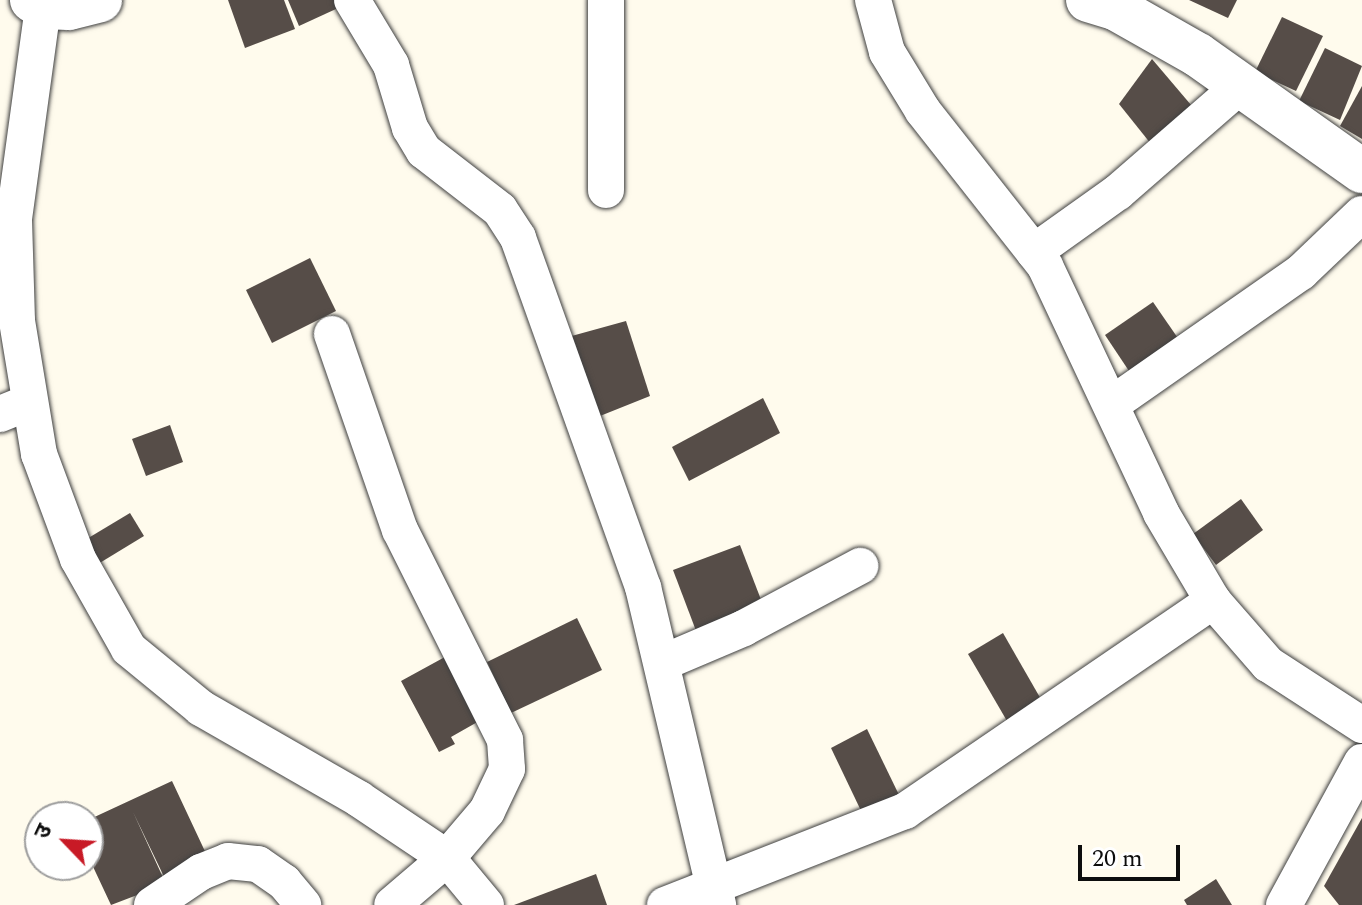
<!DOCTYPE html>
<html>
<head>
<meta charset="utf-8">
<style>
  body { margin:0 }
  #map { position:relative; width:1362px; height:905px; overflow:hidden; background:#fffbed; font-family:Spectral,"Noto Sans Devanagari",serif }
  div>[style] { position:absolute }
  .building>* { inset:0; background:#564d48 }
  .roads { filter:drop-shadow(0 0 2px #404040) drop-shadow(0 0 2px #404040) }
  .minor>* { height:36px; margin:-18px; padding:0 18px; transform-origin:18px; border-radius:18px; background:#fff }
  .tertiary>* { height:44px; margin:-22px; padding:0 22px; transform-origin:22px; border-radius:22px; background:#fff }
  span { translate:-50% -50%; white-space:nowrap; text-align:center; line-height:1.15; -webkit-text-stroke:8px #fff; paint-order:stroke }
  .north { position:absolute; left:24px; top:801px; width:80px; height:80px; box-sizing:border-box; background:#fff; border:2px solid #9e9e9e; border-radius:50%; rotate:295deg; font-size:22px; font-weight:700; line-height:32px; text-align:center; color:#0d0d0d }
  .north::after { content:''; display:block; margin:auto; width:28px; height:36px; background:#c81a26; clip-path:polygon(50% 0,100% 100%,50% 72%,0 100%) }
  .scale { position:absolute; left:1078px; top:845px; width:102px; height:36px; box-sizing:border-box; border:4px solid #0d0d0d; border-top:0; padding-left:10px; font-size:24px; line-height:28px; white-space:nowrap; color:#0d0d0d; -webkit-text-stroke:6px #fff; paint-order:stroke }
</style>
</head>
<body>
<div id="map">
  <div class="building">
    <i style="clip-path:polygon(228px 0,284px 0,295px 29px,245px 48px)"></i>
    <i style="clip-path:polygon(288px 0,348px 0,349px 3px,299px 26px)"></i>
    <i style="clip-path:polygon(1189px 0,1237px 0,1228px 18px)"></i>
    <i style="clip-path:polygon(1282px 17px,1323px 36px,1296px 91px,1255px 72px)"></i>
    <i style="clip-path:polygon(1325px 48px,1362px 66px,1340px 120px,1299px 101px)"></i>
    <i style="clip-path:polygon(1152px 59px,1197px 112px,1155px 149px,1119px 104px)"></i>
    <i style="clip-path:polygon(1362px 86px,1362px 139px,1340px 126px)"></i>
    <i style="clip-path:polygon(310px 258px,336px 311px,272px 343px,246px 290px)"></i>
    <i style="clip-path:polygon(1153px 302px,1184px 347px,1135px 380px,1105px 335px)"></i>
    <i style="clip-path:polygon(626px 321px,650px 396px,600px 416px,568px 337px)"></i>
    <i style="clip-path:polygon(763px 398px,780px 433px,689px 481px,672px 447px)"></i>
    <i style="clip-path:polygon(170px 425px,183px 462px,146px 476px,132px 439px)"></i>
    <i style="clip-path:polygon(1241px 499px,1263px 530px,1216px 565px,1193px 534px)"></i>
    <i style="clip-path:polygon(130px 513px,144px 536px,98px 564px,85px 540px)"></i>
    <i style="clip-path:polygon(740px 545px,765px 610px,698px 636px,673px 570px)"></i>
    <i style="clip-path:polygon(577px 618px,602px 670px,511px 713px,487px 662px)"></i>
    <i style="clip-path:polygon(1003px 633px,1042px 701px,1007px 721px,968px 654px)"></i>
    <i style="clip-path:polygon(454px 652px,488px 716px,451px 737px,455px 744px,439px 752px,401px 681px)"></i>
    <i style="clip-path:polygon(867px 729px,901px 799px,864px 817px,831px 748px)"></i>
    <i style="clip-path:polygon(172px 781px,210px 862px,167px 883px,133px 812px,166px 884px,111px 905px,88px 856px,88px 820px)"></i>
    <i style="clip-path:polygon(1362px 818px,1362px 905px,1339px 905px,1324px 886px)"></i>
    <i style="clip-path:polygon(596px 874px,607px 905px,514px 905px)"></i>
    <i style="clip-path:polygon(1216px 879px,1232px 905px,1187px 905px,1184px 900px)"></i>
  </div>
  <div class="roads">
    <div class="minor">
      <i style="left:352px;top:0;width:76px;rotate:59deg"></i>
      <i style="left:391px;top:65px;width:66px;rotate:73.2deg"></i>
      <i style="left:410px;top:128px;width:27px;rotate:59deg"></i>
      <i style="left:424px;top:151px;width:96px;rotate:37.8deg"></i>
      <i style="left:500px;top:210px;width:33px;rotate:57deg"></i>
      <i style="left:518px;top:238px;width:371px;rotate:70.3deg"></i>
      <i style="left:643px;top:587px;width:327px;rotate:76.7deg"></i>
      <i style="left:606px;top:0;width:190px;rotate:90deg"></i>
      <i style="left:873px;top:0;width:54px;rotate:74.9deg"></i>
      <i style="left:887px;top:52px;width:69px;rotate:58.6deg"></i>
      <i style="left:923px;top:111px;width:197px;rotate:51.8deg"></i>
      <i style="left:1045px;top:266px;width:273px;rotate:64.8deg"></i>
      <i style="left:1161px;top:513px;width:102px;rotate:59.4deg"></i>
      <i style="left:1213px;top:601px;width:84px;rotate:48.9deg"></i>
      <i style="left:1268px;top:664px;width:112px;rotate:33deg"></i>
      <i style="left:43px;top:7px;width:215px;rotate:97.8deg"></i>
      <i style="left:14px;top:220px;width:101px;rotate:88.3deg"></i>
      <i style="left:17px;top:321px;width:135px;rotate:80.6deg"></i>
      <i style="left:39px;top:454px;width:112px;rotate:69.6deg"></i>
      <i style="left:78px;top:559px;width:103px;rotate:60.5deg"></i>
      <i style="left:129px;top:649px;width:93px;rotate:39.3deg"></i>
      <i style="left:201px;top:708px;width:182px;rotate:29.9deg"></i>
      <i style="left:359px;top:799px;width:106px;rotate:33.8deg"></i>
      <i style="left:447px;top:858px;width:61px;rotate:50.3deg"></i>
      <i style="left:1034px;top:252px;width:103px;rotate:-35.5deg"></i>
      <i style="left:1118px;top:192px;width:160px;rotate:-41deg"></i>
      <i style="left:332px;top:334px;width:207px;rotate:70.9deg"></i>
      <i style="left:400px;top:530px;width:235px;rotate:63.4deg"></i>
      <i style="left:505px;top:740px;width:29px;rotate:86deg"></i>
      <i style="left:507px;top:769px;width:47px;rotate:115.5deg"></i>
      <i style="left:487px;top:811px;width:62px;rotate:130.4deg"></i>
      <i style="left:447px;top:858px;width:72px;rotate:139.5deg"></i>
      <i style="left:1112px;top:404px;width:231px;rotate:-34.9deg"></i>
      <i style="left:1301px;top:272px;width:84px;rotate:-43.6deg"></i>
      <i style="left:0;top:414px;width:31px;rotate:-22deg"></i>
      <i style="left:662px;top:663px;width:89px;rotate:-23.1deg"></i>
      <i style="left:744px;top:628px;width:132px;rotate:-28.1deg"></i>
      <i style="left:152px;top:905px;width:59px;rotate:-34deg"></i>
      <i style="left:201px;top:872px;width:29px;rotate:-22deg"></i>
      <i style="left:228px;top:861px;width:30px;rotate:6deg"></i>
      <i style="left:258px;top:864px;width:32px;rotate:35deg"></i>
      <i style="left:284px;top:882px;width:30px;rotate:50deg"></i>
      <i style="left:665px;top:905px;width:258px;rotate:-21.4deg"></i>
      <i style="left:905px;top:811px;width:373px;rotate:-34.3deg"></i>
      <i style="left:1284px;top:905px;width:163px;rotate:-61.4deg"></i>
    </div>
    <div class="tertiary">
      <i style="left:32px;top:0;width:13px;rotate:32deg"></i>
      <i style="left:43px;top:7px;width:26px;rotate:2deg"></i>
      <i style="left:69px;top:8px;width:32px;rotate:-14deg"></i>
      <i style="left:1088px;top:0;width:30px;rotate:17deg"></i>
      <i style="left:1117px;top:9px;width:93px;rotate:29.6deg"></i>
      <i style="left:1198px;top:55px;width:201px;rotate:35.3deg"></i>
    </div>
  </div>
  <div class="north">उ</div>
  <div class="scale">20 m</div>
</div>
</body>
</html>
